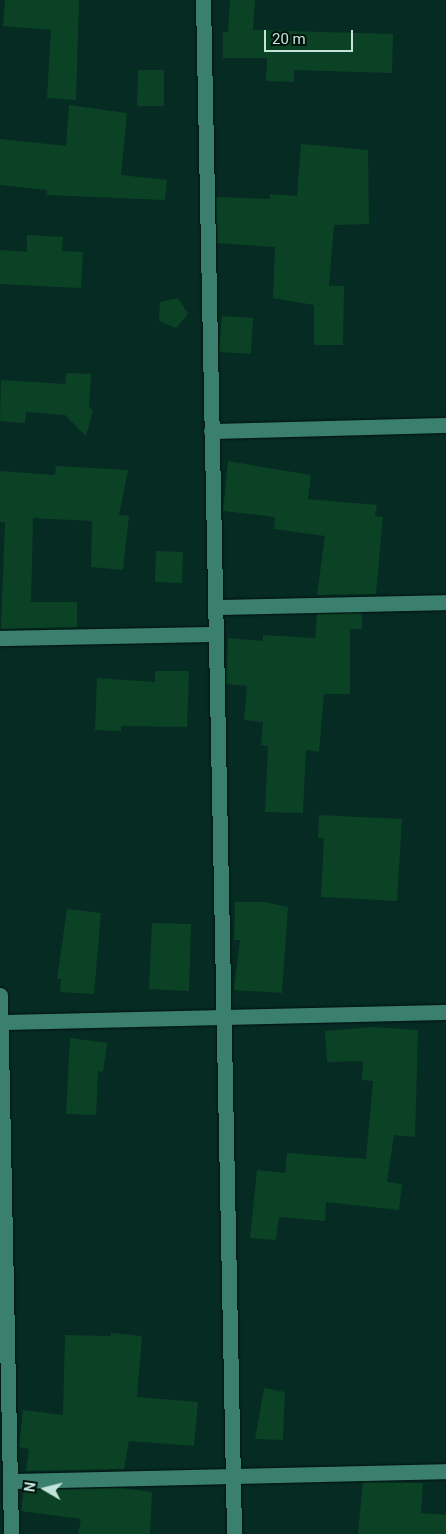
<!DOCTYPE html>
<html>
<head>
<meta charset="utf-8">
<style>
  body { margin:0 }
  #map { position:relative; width:446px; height:1534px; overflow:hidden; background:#052b23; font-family:Roboto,sans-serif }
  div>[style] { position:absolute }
  .building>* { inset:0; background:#0b4225 }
  .roads { filter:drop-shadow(0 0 1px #00110d) drop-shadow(0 0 1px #00110d) }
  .minor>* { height:15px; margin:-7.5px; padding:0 7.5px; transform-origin:7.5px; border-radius:7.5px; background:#3b806f }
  span { translate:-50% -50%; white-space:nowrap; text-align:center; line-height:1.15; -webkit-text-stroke:4px #00120d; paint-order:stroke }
  .north { position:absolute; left:20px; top:1464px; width:50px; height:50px; -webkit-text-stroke:4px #00120d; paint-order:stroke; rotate:278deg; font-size:14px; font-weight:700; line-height:20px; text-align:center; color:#c3e4da }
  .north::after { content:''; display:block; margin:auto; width:18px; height:22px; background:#c3e4da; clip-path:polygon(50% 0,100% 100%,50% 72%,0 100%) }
  .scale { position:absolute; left:264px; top:30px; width:89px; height:22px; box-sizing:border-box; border:2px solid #c3e4da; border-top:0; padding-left:6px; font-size:15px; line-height:18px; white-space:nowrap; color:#c3e4da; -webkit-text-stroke:4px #00120d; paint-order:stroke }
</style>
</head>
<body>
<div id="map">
  <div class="building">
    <i style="clip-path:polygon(5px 0,79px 0,76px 100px,47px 98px,51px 30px,3px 26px)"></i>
    <i style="clip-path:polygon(230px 0,255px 0,253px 30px,393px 34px,392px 73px,294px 70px,294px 82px,266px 81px,267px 58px,223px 58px,223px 32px,228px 32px)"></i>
    <i style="clip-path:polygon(138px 70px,164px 70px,164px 106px,137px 106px)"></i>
    <i style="clip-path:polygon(69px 105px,127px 113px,121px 175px,167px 180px,165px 200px,46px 195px,47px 190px,0 185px,0 139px,66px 146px)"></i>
    <i style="clip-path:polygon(301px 144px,368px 150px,369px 224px,334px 225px,329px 286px,344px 286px,343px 345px,314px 345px,314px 305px,273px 298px,275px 247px,217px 243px,216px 197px,270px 199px,270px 194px,297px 196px)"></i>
    <i style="clip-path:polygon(27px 235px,63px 237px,62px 251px,83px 252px,81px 288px,0 284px,0 250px,27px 252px)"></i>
    <i style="clip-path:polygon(178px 298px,188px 314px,176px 328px,159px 321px,160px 302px)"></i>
    <i style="clip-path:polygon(222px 316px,253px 318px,251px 354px,219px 352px)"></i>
    <i style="clip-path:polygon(66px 373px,91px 374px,89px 407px,93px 411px,86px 436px,65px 415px,26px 412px,25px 423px,0 421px,1px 380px,65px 384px)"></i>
    <i style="clip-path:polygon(228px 461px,311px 475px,308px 499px,377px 505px,375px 516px,383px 517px,376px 594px,317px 595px,325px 536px,274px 529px,275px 517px,223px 511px)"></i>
    <i style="clip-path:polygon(56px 466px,128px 470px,119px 515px,129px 516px,123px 570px,91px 567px,92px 521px,33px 518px,31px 602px,77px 602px,77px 627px,1px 629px,5px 522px,0 522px,0 471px,55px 475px)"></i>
    <i style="clip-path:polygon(156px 551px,183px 552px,182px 583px,155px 582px)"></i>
    <i style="clip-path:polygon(362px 613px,362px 629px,350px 629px,350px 694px,324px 694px,319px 752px,306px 750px,303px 813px,265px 812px,268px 746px,261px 745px,263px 722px,244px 720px,247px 686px,226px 684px,228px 638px,263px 641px,263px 635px,315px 638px,317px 614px)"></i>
    <i style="clip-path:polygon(155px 671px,189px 671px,187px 727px,121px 726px,121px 731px,95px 730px,97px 678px,155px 682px)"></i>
    <i style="clip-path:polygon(319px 815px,402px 819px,397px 901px,321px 897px,324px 838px,318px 838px)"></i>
    <i style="clip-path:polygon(235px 902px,265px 902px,288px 907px,282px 993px,234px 990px,240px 940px,234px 940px)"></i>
    <i style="clip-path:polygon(67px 909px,101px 913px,94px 994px,60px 992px,61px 979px,57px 979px)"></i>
    <i style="clip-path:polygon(152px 923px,191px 924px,189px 991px,149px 989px)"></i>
    <i style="clip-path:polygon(373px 1027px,418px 1030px,415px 1137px,394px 1135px,387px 1182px,402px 1184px,399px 1210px,326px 1202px,325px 1221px,279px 1217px,276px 1240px,250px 1238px,257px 1170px,285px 1173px,287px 1153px,366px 1159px,373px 1081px,362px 1080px,363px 1061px,327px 1062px,325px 1031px)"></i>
    <i style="clip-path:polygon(70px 1038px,107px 1043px,103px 1072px,98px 1071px,96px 1115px,66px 1114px)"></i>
    <i style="clip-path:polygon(111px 1333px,142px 1336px,137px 1397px,198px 1402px,194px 1446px,129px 1441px,124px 1469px,26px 1471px,29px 1449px,19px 1447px,23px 1410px,63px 1415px,65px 1335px,111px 1336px)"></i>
    <i style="clip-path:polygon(264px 1388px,285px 1392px,283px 1440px,255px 1439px)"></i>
    <i style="clip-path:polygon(363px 1482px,423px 1483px,421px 1513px,446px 1515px,446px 1534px,358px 1534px)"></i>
    <i style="clip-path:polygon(121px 1488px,152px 1492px,150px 1534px,78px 1534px,81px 1519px,21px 1511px,24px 1490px)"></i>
  </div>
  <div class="roads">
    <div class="minor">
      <i style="left:203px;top:0;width:1534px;rotate:88.84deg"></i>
      <i style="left:211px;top:431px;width:235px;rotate:-1.5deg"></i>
      <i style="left:215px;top:607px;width:231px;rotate:-1.2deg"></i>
      <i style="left:0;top:638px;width:216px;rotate:-1.1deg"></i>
      <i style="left:0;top:995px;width:539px;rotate:88.83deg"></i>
      <i style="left:1px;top:1022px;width:445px;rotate:-1.3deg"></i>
      <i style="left:10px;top:1481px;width:436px;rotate:-1.3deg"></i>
    </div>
  </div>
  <div class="north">N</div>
  <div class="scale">20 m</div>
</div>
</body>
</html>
